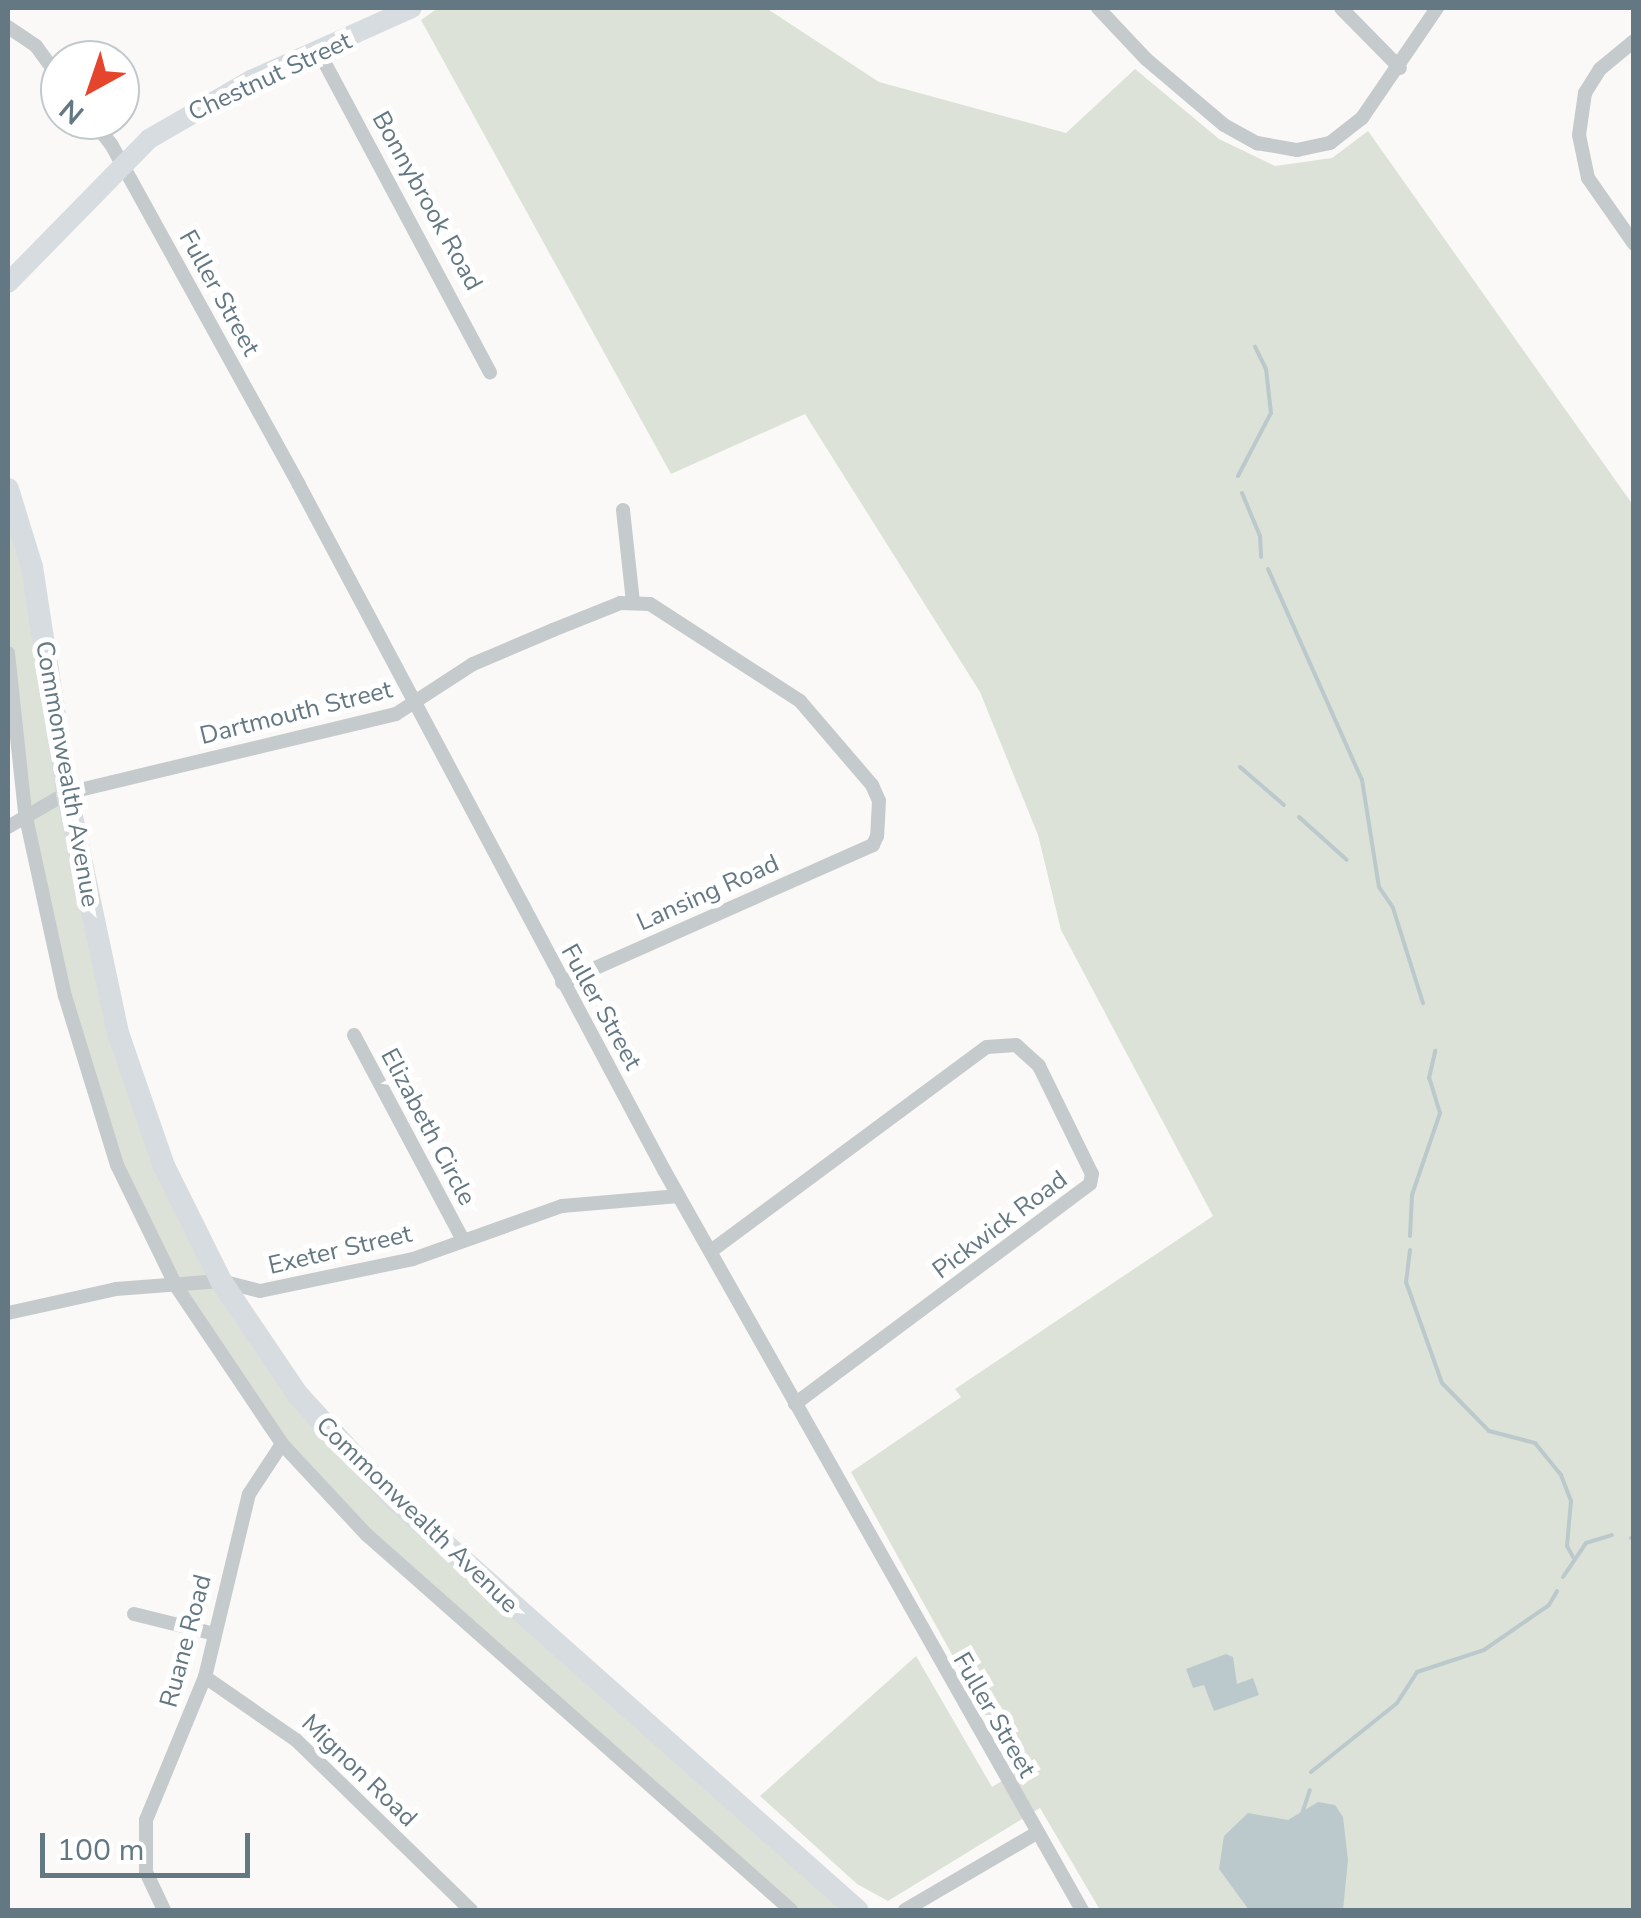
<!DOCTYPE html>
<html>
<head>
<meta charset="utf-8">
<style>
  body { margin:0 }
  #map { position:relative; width:1641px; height:1918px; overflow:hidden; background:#faf9f7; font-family:"Nunito Sans",sans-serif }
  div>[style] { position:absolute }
  .green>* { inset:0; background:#dce2d8 }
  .water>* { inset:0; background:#bbc9cc }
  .stream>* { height:4px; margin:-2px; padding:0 2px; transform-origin:2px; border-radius:2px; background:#bbc9cc }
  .minor>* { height:14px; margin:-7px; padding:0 7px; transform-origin:7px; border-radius:7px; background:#c5cacd }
  .secondary>* { height:20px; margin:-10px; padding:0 10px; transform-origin:10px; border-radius:10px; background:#d6dcdf }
  .primary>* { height:22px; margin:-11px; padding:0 11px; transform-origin:11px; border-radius:11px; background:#d6dcdf }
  span { translate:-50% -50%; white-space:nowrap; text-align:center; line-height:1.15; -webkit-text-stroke:10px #fff; paint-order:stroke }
  .street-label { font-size:25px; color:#647883 }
  .frame { position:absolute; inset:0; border:10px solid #647883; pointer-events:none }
  .north { position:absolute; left:40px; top:40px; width:100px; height:100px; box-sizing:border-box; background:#fff; border:2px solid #c1c9cd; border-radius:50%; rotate:220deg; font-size:28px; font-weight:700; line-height:40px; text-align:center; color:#647883 }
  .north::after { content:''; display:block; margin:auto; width:35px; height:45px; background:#e5452c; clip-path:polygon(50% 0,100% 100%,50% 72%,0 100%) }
  .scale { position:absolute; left:40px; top:1833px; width:210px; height:45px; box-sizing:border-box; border:5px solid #647883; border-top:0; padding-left:12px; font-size:30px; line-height:35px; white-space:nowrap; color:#647883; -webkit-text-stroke:8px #fff; paint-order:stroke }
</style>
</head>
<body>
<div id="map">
  <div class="green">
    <i style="clip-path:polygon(438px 8px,766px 8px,879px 82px,1066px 133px,1135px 69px,1219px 139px,1275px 166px,1332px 158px,1368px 131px,1633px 505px,1633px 1910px,1100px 1910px,1040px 1808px,888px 1901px,857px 1884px,760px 1796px,916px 1656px,992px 1787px,1017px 1772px,851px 1472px,961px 1397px,955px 1389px,1213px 1216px,1061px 930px,1038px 835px,980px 692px,805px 414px,671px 474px,421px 20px)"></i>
    <i style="clip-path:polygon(8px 489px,93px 924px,196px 1234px,333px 1435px,857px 1910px,791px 1910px,367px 1535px,233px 1376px,117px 1165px,42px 898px,8px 653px)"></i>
  </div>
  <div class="water">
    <i style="clip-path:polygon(1226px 1654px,1233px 1657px,1237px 1684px,1253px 1678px,1259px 1695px,1214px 1711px,1204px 1685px,1193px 1688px,1186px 1669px)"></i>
    <i style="clip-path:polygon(1318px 1802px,1335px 1805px,1343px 1817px,1348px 1860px,1343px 1910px,1249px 1910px,1219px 1869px,1224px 1836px,1248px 1813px,1288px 1820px)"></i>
  </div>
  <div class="stream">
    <i style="left:1238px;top:476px;width:71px;rotate:-62.4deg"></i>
    <i style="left:1271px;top:413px;width:44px;rotate:-96.5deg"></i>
    <i style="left:1266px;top:369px;width:25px;rotate:-116deg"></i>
    <i style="left:1242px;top:493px;width:47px;rotate:67.3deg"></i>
    <i style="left:1260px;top:536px;width:21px;rotate:87deg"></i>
    <i style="left:1268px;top:569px;width:231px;rotate:66deg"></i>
    <i style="left:1362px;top:780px;width:108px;rotate:81deg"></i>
    <i style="left:1379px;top:887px;width:25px;rotate:56deg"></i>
    <i style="left:1393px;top:908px;width:100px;rotate:72.5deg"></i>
    <i style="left:1240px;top:767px;width:58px;rotate:40.8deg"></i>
    <i style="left:1299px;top:817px;width:64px;rotate:41.9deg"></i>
    <i style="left:1410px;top:1236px;width:41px;rotate:-87.2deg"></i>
    <i style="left:1412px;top:1195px;width:87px;rotate:-71.1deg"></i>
    <i style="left:1440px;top:1113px;width:37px;rotate:-107deg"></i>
    <i style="left:1429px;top:1078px;width:28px;rotate:-77deg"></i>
    <i style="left:1410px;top:1250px;width:32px;rotate:97deg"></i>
    <i style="left:1406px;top:1282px;width:107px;rotate:70.4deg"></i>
    <i style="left:1442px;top:1383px;width:67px;rotate:45.6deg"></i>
    <i style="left:1489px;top:1431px;width:48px;rotate:14.6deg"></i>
    <i style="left:1535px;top:1443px;width:41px;rotate:50.9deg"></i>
    <i style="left:1561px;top:1475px;width:28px;rotate:69deg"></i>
    <i style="left:1571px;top:1501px;width:45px;rotate:95.1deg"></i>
    <i style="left:1567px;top:1546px;width:13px;rotate:61deg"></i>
    <i style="left:1631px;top:1538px;width:3px"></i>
    <i style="left:1563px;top:1577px;width:41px;rotate:-55.9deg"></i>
    <i style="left:1586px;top:1543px;width:27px;rotate:-17deg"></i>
    <i style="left:1311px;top:1772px;width:110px;rotate:-38.7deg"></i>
    <i style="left:1397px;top:1703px;width:37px;rotate:-57deg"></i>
    <i style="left:1417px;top:1672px;width:71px;rotate:-18.2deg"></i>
    <i style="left:1484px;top:1650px;width:79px;rotate:-34.7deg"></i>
    <i style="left:1549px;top:1605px;width:16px;rotate:-60deg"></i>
    <i style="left:1302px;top:1814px;width:25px;rotate:-72deg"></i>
  </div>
  <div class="minor">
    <i style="left:1098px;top:8px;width:70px;rotate:46.7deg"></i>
    <i style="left:1146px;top:59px;width:102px;rotate:40.2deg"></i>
    <i style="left:1224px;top:125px;width:38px;rotate:29deg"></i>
    <i style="left:1257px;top:143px;width:41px;rotate:9.9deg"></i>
    <i style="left:1297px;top:150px;width:34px;rotate:-12deg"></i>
    <i style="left:1330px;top:143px;width:41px;rotate:-38deg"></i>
    <i style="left:1362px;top:118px;width:133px;rotate:-55.7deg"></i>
    <i style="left:1341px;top:8px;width:84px;rotate:45.5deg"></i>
    <i style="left:8px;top:27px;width:34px;rotate:34deg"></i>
    <i style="left:36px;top:46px;width:41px;rotate:54deg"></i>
    <i style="left:1634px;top:41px;width:44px;rotate:140.5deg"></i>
    <i style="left:1600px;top:69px;width:28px;rotate:122deg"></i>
    <i style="left:1585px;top:93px;width:42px;rotate:98.1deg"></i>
    <i style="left:1579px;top:135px;width:44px;rotate:78.2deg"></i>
    <i style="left:1588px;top:178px;width:80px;rotate:55.1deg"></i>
    <i style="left:320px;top:54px;width:361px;rotate:61.9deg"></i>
    <i style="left:92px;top:120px;width:31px;rotate:52deg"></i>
    <i style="left:111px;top:144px;width:389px;rotate:61.1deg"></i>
    <i style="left:299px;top:485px;width:776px;rotate:61.95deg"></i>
    <i style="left:664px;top:1170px;width:850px;rotate:60.54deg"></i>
    <i style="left:623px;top:510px;width:93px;rotate:83.8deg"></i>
    <i style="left:8px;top:653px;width:161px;rotate:83.9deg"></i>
    <i style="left:25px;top:813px;width:187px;rotate:77.7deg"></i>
    <i style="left:65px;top:996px;width:177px;rotate:72.9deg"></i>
    <i style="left:117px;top:1165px;width:135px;rotate:64deg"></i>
    <i style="left:176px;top:1286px;width:190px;rotate:56.1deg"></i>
    <i style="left:282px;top:1444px;width:125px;rotate:47deg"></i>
    <i style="left:367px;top:1535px;width:566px;rotate:41.49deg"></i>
    <i style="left:8px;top:827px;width:68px;rotate:-30deg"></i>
    <i style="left:67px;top:793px;width:338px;rotate:-13.5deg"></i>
    <i style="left:396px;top:714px;width:92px;rotate:-33deg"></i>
    <i style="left:473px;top:664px;width:87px;rotate:-23deg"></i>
    <i style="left:553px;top:630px;width:72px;rotate:-21.9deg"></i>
    <i style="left:620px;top:603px;width:30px;rotate:2deg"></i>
    <i style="left:650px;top:604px;width:179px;rotate:32.9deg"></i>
    <i style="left:800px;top:701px;width:111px;rotate:49.4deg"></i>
    <i style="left:872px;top:785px;width:17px;rotate:66deg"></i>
    <i style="left:879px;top:801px;width:35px;rotate:93deg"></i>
    <i style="left:877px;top:836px;width:10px;rotate:114deg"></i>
    <i style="left:873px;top:845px;width:340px;rotate:156.1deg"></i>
    <i style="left:354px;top:1035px;width:232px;rotate:62deg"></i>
    <i style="left:711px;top:1251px;width:343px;rotate:-36.5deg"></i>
    <i style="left:987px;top:1047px;width:29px;rotate:-4deg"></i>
    <i style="left:1016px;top:1045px;width:31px;rotate:42deg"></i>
    <i style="left:1039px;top:1066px;width:120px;rotate:63.9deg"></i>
    <i style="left:1092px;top:1174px;width:10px;rotate:101deg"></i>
    <i style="left:1090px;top:1184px;width:368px;rotate:143.3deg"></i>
    <i style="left:8px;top:1313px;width:111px;rotate:-12.5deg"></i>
    <i style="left:116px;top:1289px;width:105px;rotate:-4.4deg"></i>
    <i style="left:221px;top:1281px;width:40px;rotate:14.4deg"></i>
    <i style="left:260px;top:1291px;width:156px;rotate:-11.8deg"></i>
    <i style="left:413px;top:1259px;width:158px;rotate:-19.6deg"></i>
    <i style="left:562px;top:1206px;width:117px;rotate:-4.9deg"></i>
    <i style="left:134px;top:1614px;width:79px;rotate:13.9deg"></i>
    <i style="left:205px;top:1677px;width:111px;rotate:34.7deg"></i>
    <i style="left:296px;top:1740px;width:244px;rotate:44.2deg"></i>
    <i style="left:164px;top:1910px;width:42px;rotate:-115.3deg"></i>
    <i style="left:146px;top:1872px;width:52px;rotate:-90deg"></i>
    <i style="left:146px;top:1820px;width:155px;rotate:-67.6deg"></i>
    <i style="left:205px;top:1677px;width:188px;rotate:-76.5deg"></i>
    <i style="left:249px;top:1494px;width:60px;rotate:-56.6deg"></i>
    <i style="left:905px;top:1910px;width:153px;rotate:-30.3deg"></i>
  </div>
  <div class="secondary">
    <i style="left:8px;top:283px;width:202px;rotate:-45.6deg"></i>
    <i style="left:149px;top:139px;width:118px;rotate:-30deg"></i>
    <i style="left:251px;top:80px;width:176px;rotate:-24.1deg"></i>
  </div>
  <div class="primary">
    <i style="left:8px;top:489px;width:82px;rotate:72.9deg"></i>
    <i style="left:32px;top:567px;width:229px;rotate:81.2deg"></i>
    <i style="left:67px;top:793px;width:245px;rotate:78deg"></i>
    <i style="left:118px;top:1033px;width:141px;rotate:70.9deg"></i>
    <i style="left:164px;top:1166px;width:128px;rotate:63.6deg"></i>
    <i style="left:221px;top:1281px;width:138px;rotate:56deg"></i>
    <i style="left:298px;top:1395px;width:140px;rotate:47.3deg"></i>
    <i style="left:393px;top:1498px;width:621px;rotate:41.6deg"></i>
  </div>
  <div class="street-label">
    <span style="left:270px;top:77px;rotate:-25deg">Chestnut Street</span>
    <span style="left:427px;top:201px;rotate:61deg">Bonnybrook Road</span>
    <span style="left:219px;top:293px;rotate:61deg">Fuller Street</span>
    <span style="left:296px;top:713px;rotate:-14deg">Dartmouth Street</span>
    <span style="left:67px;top:774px;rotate:80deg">Commonwealth Avenue</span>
    <span style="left:708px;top:893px;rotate:-24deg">Lansing Road</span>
    <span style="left:601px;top:1007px;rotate:61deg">Fuller Street</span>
    <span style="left:428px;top:1127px;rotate:62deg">Elizabeth Circle</span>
    <span style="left:1000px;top:1225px;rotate:-37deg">Pickwick Road</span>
    <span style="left:340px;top:1250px;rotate:-13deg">Exeter Street</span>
    <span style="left:417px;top:1515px;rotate:44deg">Commonwealth Avenue</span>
    <span style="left:186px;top:1641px;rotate:-75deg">Ruane Road</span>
    <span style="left:994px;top:1715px;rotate:60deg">Fuller Street</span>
    <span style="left:359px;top:1771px;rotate:44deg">Mignon Road</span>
  </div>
  <div class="frame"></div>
  <div class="north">N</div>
  <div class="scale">100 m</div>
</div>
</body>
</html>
